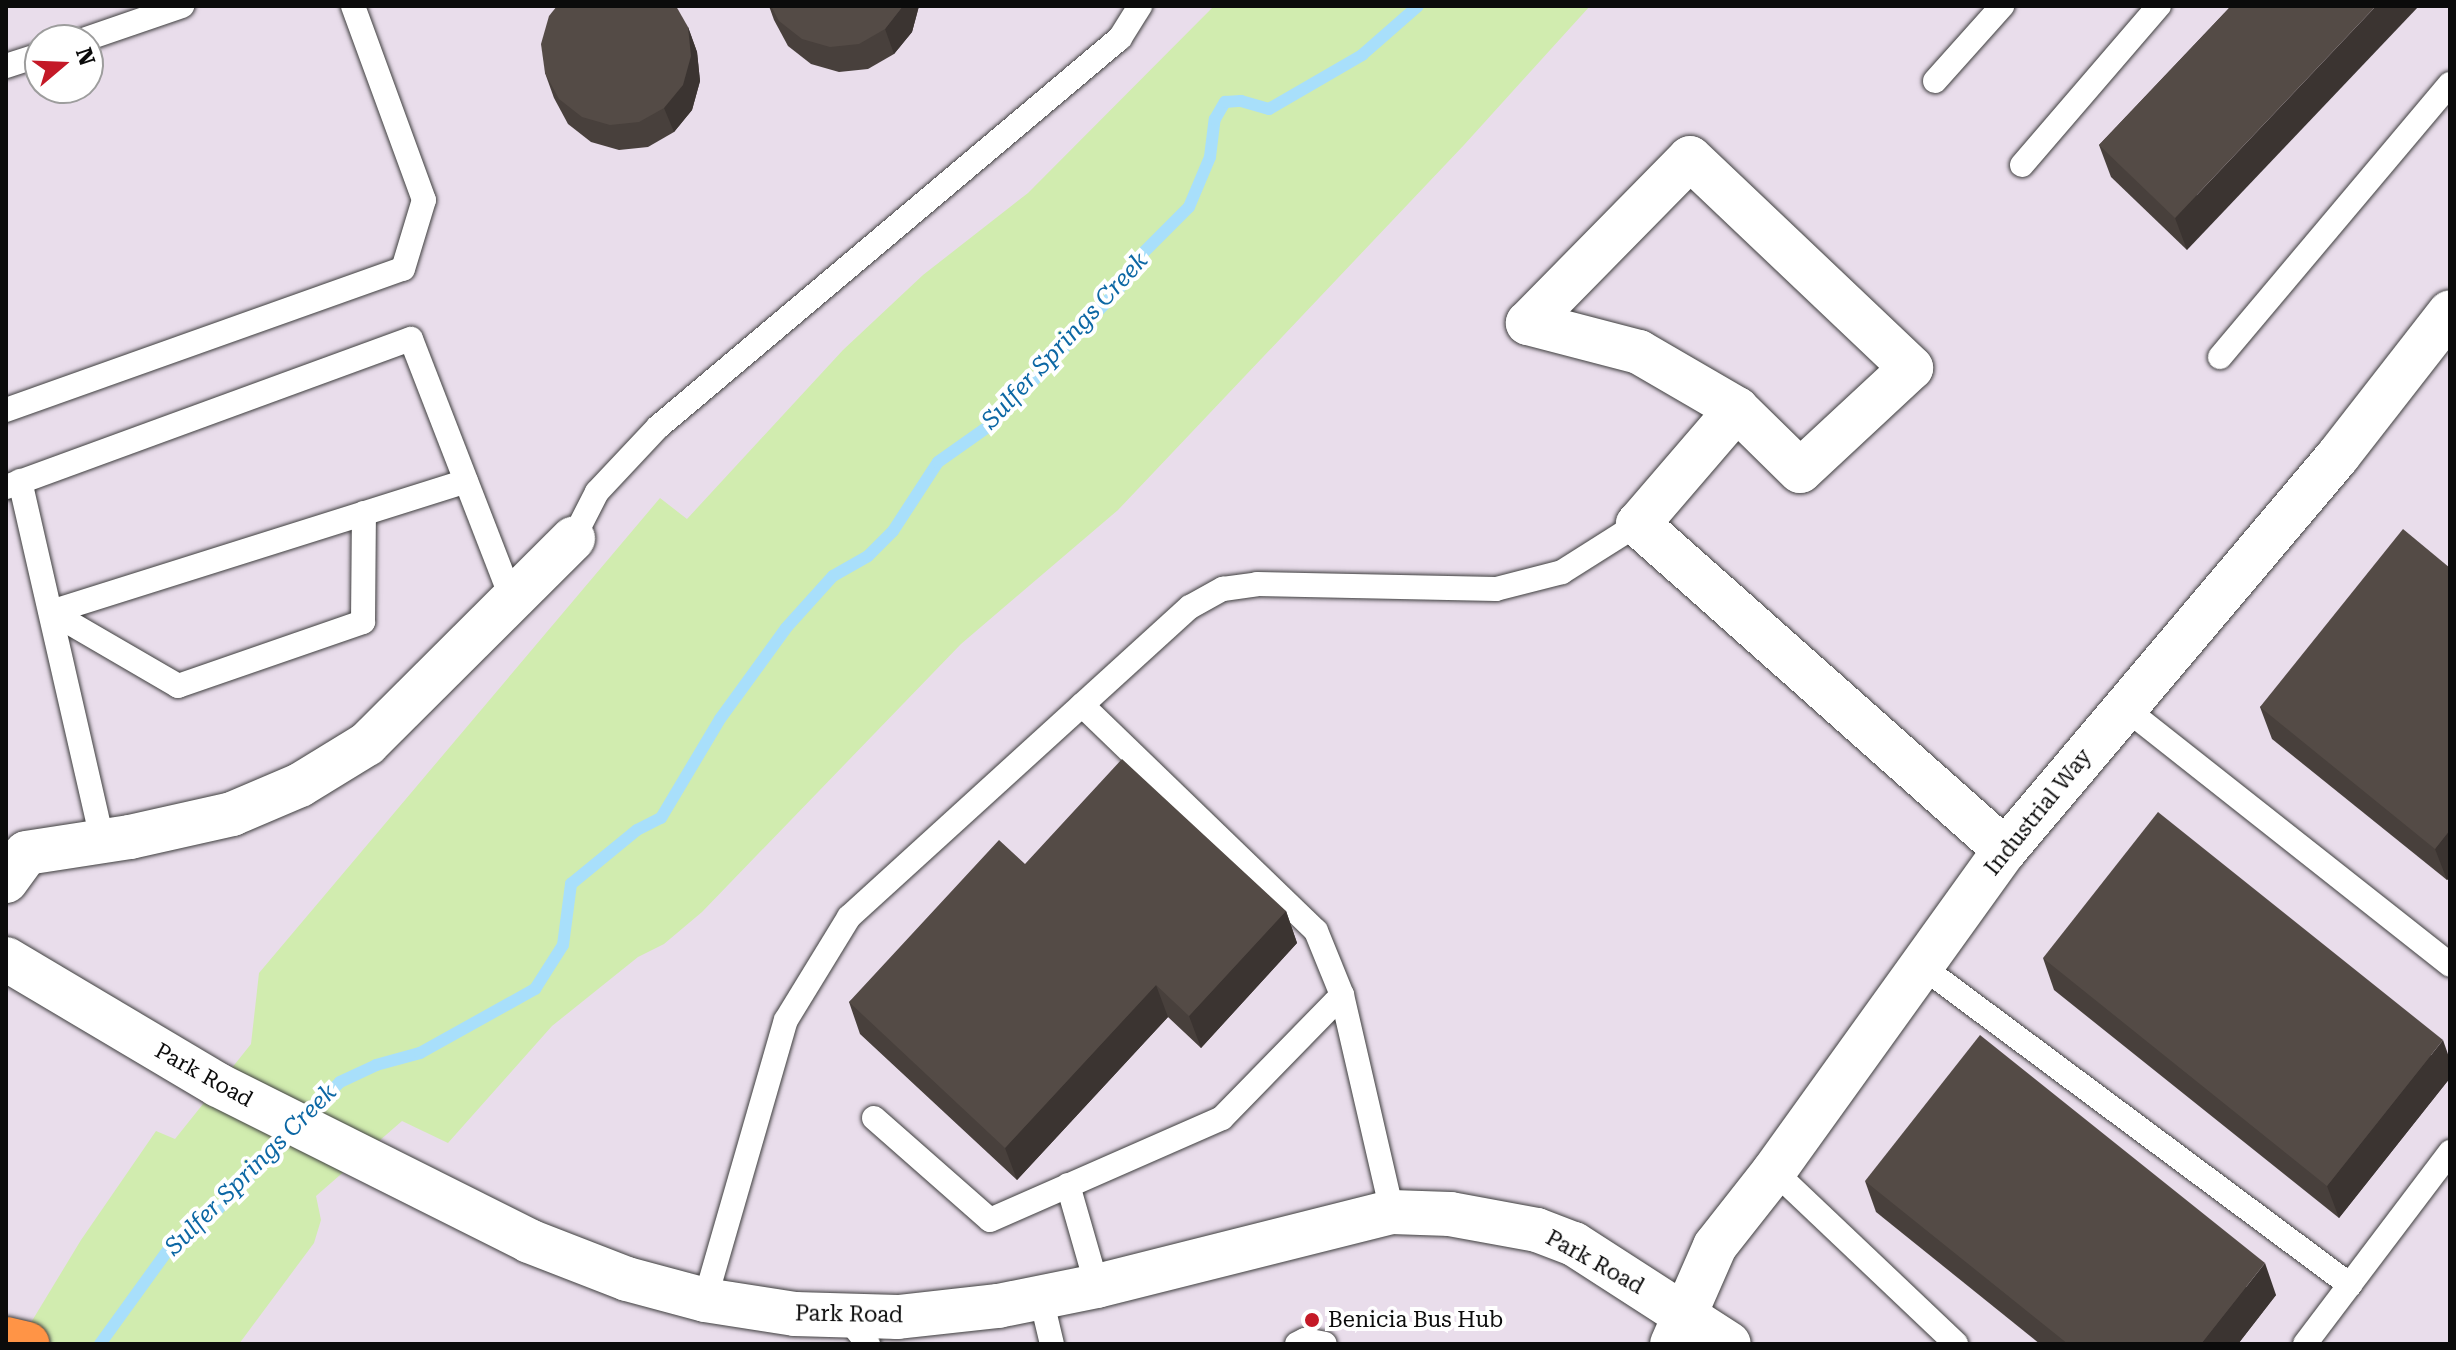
<!DOCTYPE html>
<html>
<head>
<meta charset="utf-8">
<style>
  body { margin:0 }
  #map { position:relative; width:2456px; height:1350px; overflow:hidden; background:#fffae8; font-family:"Roboto Serif",serif }
  div>[style] { position:absolute }
  .industrial>* { inset:0; background:#e9ddeb }
  .green>* { inset:0; background:#d1ecaf }
  .stream>* { height:12px; margin:-6px; padding:0 6px; transform-origin:6px; border-radius:6px; background:#a8dffb }
  .roads { filter:drop-shadow(0 0 2px #3e3e3e) drop-shadow(0 0 2px #3e3e3e) }
  .service>* { height:24px; margin:-12px; padding:0 12px; transform-origin:12px; border-radius:12px; background:#fff }
  .minor>* { height:44px; margin:-22px; padding:0 22px; transform-origin:22px; border-radius:22px; background:#fff }
  .tertiary>* { height:44px; margin:-22px; padding:0 22px; transform-origin:22px; border-radius:22px; background:#fff }
  .motorway>* { height:44px; margin:-22px; padding:0 22px; transform-origin:22px; border-radius:22px; background:#ff9446 }
  .wall>* { inset:0; background:#48403c }
  .shaded-wall>* { inset:0; background:#3b3431 }
  .building>* { inset:0; background:#544b46 }
  .dots>* { width:22px; height:22px; translate:-50% -50%; box-sizing:border-box; border:4px solid #fff; border-radius:50% }
  span { translate:-50% -50%; white-space:nowrap; text-align:center; line-height:1.15; -webkit-text-stroke:8px #fff; paint-order:stroke }
  .street-label { font-size:22px; color:#0b0b0b }
  .poi-label { font-size:22px; color:#0b0b0b }
  .left { translate:0 -50%; text-align:left }
  .water-label { font-size:24px; color:#0c67a4; font-style:italic }
  .frame { position:absolute; inset:0; border:8px solid #0b0b0b; pointer-events:none }
  .north { position:absolute; left:24px; top:24px; width:80px; height:80px; box-sizing:border-box; background:#fff; border:2px solid #9d9d9d; border-radius:50%; rotate:71deg; font-size:22px; font-weight:700; line-height:32px; text-align:center; color:#0b0b0b }
  .north::after { content:''; display:block; margin:auto; width:28px; height:36px; background:#c41927; clip-path:polygon(50% 0,100% 100%,50% 72%,0 100%) }
</style>
</head>
<body>
<div id="map">
  <div class="industrial">
    <i style="clip-path:polygon(evenodd,6px 6px,2450px 6px,2450px 1344px,6px 1344px,6px 6px,40px 40px,88px 40px,88px 88px,40px 88px,40px 40px)"></i>
  </div>
  <div class="green">
    <i style="clip-path:polygon(1214px 6px,1590px 6px,1464px 145px,1118px 510px,961px 644px,702px 912px,664px 944px,638px 957px,552px 1026px,448px 1143px,402px 1121px,316px 1196px,321px 1220px,314px 1243px,239px 1344px,18px 1344px,81px 1240px,156px 1131px,175px 1139px,251px 1044px,259px 973px,660px 498px,687px 519px,843px 350px,923px 275px,1028px 193px)"></i>
  </div>
  <div class="stream">
    <i style="left:305px;top:1118px;width:50px;rotate:-45.8deg"></i>
    <i style="left:340px;top:1082px;width:40px;rotate:-25deg"></i>
    <i style="left:376px;top:1065px;width:46px;rotate:-15.3deg"></i>
    <i style="left:420px;top:1053px;width:132px;rotate:-29.1deg"></i>
    <i style="left:535px;top:989px;width:52px;rotate:-57.5deg"></i>
    <i style="left:563px;top:945px;width:62px;rotate:-82.5deg"></i>
    <i style="left:571px;top:884px;width:85px;rotate:-39.3deg"></i>
    <i style="left:637px;top:830px;width:27px;rotate:-27deg"></i>
    <i style="left:661px;top:818px;width:115px;rotate:-59.2deg"></i>
    <i style="left:720px;top:719px;width:112px;rotate:-54deg"></i>
    <i style="left:786px;top:628px;width:70px;rotate:-47.9deg"></i>
    <i style="left:833px;top:576px;width:40px;rotate:-29.7deg"></i>
    <i style="left:868px;top:556px;width:35px;rotate:-45deg"></i>
    <i style="left:893px;top:531px;width:82px;rotate:-56.9deg"></i>
    <i style="left:938px;top:462px;width:62px;rotate:-35.2deg"></i>
    <i style="left:989px;top:426px;width:48px;rotate:-45deg"></i>
    <i style="left:1023px;top:392px;width:147px;rotate:-47.2deg"></i>
    <i style="left:1123px;top:284px;width:30px;rotate:-60deg"></i>
    <i style="left:1138px;top:258px;width:72px;rotate:-45deg"></i>
    <i style="left:1189px;top:207px;width:54px;rotate:-67.2deg"></i>
    <i style="left:1210px;top:157px;width:38px;rotate:-83deg"></i>
    <i style="left:1215px;top:119px;width:20px;rotate:-60deg"></i>
    <i style="left:1225px;top:102px;width:16px;rotate:-4deg"></i>
    <i style="left:1241px;top:101px;width:29px;rotate:16deg"></i>
    <i style="left:1269px;top:109px;width:108px;rotate:-30.1deg"></i>
    <i style="left:1362px;top:55px;width:74px;rotate:-41.2deg"></i>
    <i style="left:100px;top:1344px;width:116px;rotate:-54.1deg"></i>
    <i style="left:168px;top:1250px;width:65px;rotate:-39.4deg"></i>
    <i style="left:218px;top:1209px;width:108px;rotate:-46.5deg"></i>
  </div>
  <div class="roads">
    <div class="service">
      <i style="left:83px;top:40px;width:105px;rotate:-19deg"></i>
      <i style="left:6px;top:66px;width:36px;rotate:-18deg"></i>
      <i style="left:1935px;top:81px;width:101px;rotate:-48.2deg"></i>
      <i style="left:2022px;top:165px;width:210px;rotate:-49.3deg"></i>
      <i style="left:2220px;top:357px;width:357px;rotate:-49.9deg"></i>
      <i style="left:6px;top:410px;width:421px;rotate:-19.6deg"></i>
      <i style="left:403px;top:269px;width:72px;rotate:-73.1deg"></i>
      <i style="left:424px;top:200px;width:207px;rotate:-110.1deg"></i>
      <i style="left:20px;top:481px;width:370px;rotate:77.1deg"></i>
      <i style="left:6px;top:487px;width:431px;rotate:-20.1deg"></i>
      <i style="left:411px;top:339px;width:279px;rotate:68.8deg"></i>
      <i style="left:573px;top:539px;width:53px;rotate:-62.9deg"></i>
      <i style="left:597px;top:492px;width:89px;rotate:-46.8deg"></i>
      <i style="left:658px;top:427px;width:604px;rotate:-40.1deg"></i>
      <i style="left:1120px;top:38px;width:38px;rotate:-58deg"></i>
      <i style="left:51px;top:612px;width:147px;rotate:30.2deg"></i>
      <i style="left:178px;top:686px;width:196px;rotate:-19.1deg"></i>
      <i style="left:363px;top:622px;width:109px;rotate:-89.5deg"></i>
      <i style="left:51px;top:612px;width:435px;rotate:-17.5deg"></i>
      <i style="left:1082px;top:705px;width:325px;rotate:44deg"></i>
      <i style="left:1316px;top:931px;width:69px;rotate:67.9deg"></i>
      <i style="left:2125px;top:708px;width:414px;rotate:38.3deg"></i>
      <i style="left:1920px;top:965px;width:536px;rotate:36.66deg"></i>
      <i style="left:874px;top:1118px;width:154px;rotate:41.3deg"></i>
      <i style="left:990px;top:1220px;width:253px;rotate:-23.7deg"></i>
      <i style="left:1222px;top:1118px;width:172px;rotate:-45.7deg"></i>
      <i style="left:1342px;top:995px;width:223px;rotate:77deg"></i>
      <i style="left:1774px;top:1171px;width:251px;rotate:43.5deg"></i>
      <i style="left:1068px;top:1185px;width:105px;rotate:74deg"></i>
      <i style="left:1041px;top:1298px;width:47px;rotate:76.6deg"></i>
      <i style="left:705px;top:1300px;width:291px;rotate:-73.9deg"></i>
      <i style="left:786px;top:1020px;width:121px;rotate:-58.5deg"></i>
      <i style="left:849px;top:917px;width:461px;rotate:-42.3deg"></i>
      <i style="left:1190px;top:607px;width:38px;rotate:-29deg"></i>
      <i style="left:1223px;top:589px;width:34px;rotate:-8deg"></i>
      <i style="left:1257px;top:584px;width:239px;rotate:1.2deg"></i>
      <i style="left:1496px;top:589px;width:68px;rotate:-14.4deg"></i>
      <i style="left:1562px;top:572px;width:90px;rotate:-32.3deg"></i>
      <i style="left:846px;top:1316px;width:36px;rotate:52deg"></i>
      <i style="left:1297px;top:1344px;width:9px;rotate:-27deg"></i>
      <i style="left:1305px;top:1340px;width:20px;rotate:11deg"></i>
      <i style="left:2305px;top:1344px;width:241px;rotate:-52.9deg"></i>
    </div>
    <div class="minor">
      <i style="left:1737px;top:409px;width:113px;rotate:-149.8deg"></i>
      <i style="left:1639px;top:352px;width:115px;rotate:-165.4deg"></i>
      <i style="left:1528px;top:323px;width:231px;rotate:-45.5deg"></i>
      <i style="left:1690px;top:158px;width:305px;rotate:43.5deg"></i>
      <i style="left:1911px;top:368px;width:151px;rotate:137.1deg"></i>
      <i style="left:1800px;top:471px;width:88px;rotate:-135.5deg"></i>
      <i style="left:1737px;top:409px;width:152px;rotate:130.7deg"></i>
      <i style="left:1638px;top:524px;width:491px;rotate:41.6deg"></i>
      <i style="left:6px;top:881px;width:34px;rotate:-54deg"></i>
      <i style="left:26px;top:853px;width:105px;rotate:-8.7deg"></i>
      <i style="left:130px;top:837px;width:105px;rotate:-12.7deg"></i>
      <i style="left:232px;top:814px;width:74px;rotate:-23.1deg"></i>
      <i style="left:300px;top:785px;width:79px;rotate:-31.5deg"></i>
      <i style="left:367px;top:744px;width:291px;rotate:-44.9deg"></i>
    </div>
    <div class="tertiary">
      <i style="left:6px;top:959px;width:247px;rotate:30.7deg"></i>
      <i style="left:218px;top:1085px;width:348px;rotate:26.6deg"></i>
      <i style="left:529px;top:1241px;width:105px;rotate:21.2deg"></i>
      <i style="left:627px;top:1279px;width:81px;rotate:15.1deg"></i>
      <i style="left:705px;top:1300px;width:91px;rotate:8.8deg"></i>
      <i style="left:795px;top:1314px;width:103px;rotate:1.7deg"></i>
      <i style="left:898px;top:1317px;width:101px;rotate:-6.3deg"></i>
      <i style="left:998px;top:1306px;width:101px;rotate:-11.4deg"></i>
      <i style="left:1097px;top:1286px;width:304px;rotate:-14.1deg"></i>
      <i style="left:1392px;top:1212px;width:58px;rotate:2deg"></i>
      <i style="left:1450px;top:1214px;width:88px;rotate:10.4deg"></i>
      <i style="left:1537px;top:1230px;width:40px;rotate:21deg"></i>
      <i style="left:1574px;top:1244px;width:184px;rotate:32.8deg"></i>
      <i style="left:1672px;top:1344px;width:107px;rotate:-66.3deg"></i>
      <i style="left:1715px;top:1246px;width:95px;rotate:-51.8deg"></i>
      <i style="left:1774px;top:1171px;width:395px;rotate:-54.3deg"></i>
      <i style="left:2005px;top:850px;width:516px;rotate:-49.8deg"></i>
      <i style="left:2338px;top:456px;width:182px;rotate:-52.1deg"></i>
    </div>
    <div class="motorway">
      <i style="left:6px;top:1339px;width:22px;rotate:13deg"></i>
    </div>
  </div>
  <div class="wall">
    <i style="clip-path:polygon(769px 6px,919px 6px,912px 32px,894px 54px,868px 69px,839px 72px,811px 64px,788px 46px,774px 20px)"></i>
    <i style="clip-path:polygon(2231px 6px,2187px 250px,2111px 177px,2099px 145px)"></i>
    <i style="clip-path:polygon(688px 27px,697px 52px,700px 81px,692px 110px,674px 132px,648px 147px,619px 150px,591px 142px,568px 124px,554px 98px,545px 73px)"></i>
    <i style="clip-path:polygon(2450px 568px,2450px 877px,2447px 880px,2272px 739px,2260px 707px)"></i>
    <i style="clip-path:polygon(1025px 864px,1286px 911px,1297px 943px,1201px 1048px,1168px 1017px,1017px 1180px,860px 1034px,849px 1002px)"></i>
    <i style="clip-path:polygon(2043px 958px,2450px 1060px,2450px 1078px,2339px 1218px,2054px 990px)"></i>
    <i style="clip-path:polygon(1865px 1181px,2276px 1295px,2238px 1344px,2040px 1344px,1876px 1212px)"></i>
  </div>
  <div class="shaded-wall">
    <i style="clip-path:polygon(903px 6px,919px 6px,912px 32px,894px 54px,885px 29px)"></i>
    <i style="clip-path:polygon(2376px 6px,2419px 6px,2187px 250px,2175px 218px)"></i>
    <i style="clip-path:polygon(688px 27px,697px 52px,700px 81px,692px 110px,674px 132px,664px 108px)"></i>
    <i style="clip-path:polygon(2450px 830px,2450px 877px,2447px 880px,2435px 849px)"></i>
    <i style="clip-path:polygon(1286px 911px,1297px 943px,1201px 1048px,1189px 1016px)"></i>
    <i style="clip-path:polygon(1156px 985px,1168px 1017px,1017px 1180px,1005px 1148px)"></i>
    <i style="clip-path:polygon(2443px 1040px,2450px 1060px,2450px 1078px,2339px 1218px,2327px 1186px)"></i>
    <i style="clip-path:polygon(2265px 1263px,2276px 1295px,2238px 1344px,2201px 1344px)"></i>
  </div>
  <div class="building">
    <i style="clip-path:polygon(557px 6px,676px 6px,688px 27px,691px 56px,683px 85px,664px 108px,639px 122px,610px 125px,582px 117px,559px 99px,545px 73px,541px 44px,549px 16px)"></i>
    <i style="clip-path:polygon(771px 6px,903px 6px,885px 29px,859px 44px,830px 47px,802px 39px,779px 21px)"></i>
    <i style="clip-path:polygon(2231px 6px,2376px 6px,2175px 218px,2099px 145px)"></i>
    <i style="clip-path:polygon(2403px 529px,2450px 568px,2450px 830px,2435px 849px,2260px 707px)"></i>
    <i style="clip-path:polygon(1122px 759px,1286px 911px,1189px 1016px,1156px 985px,1005px 1148px,849px 1002px,999px 840px,1025px 864px)"></i>
    <i style="clip-path:polygon(2158px 812px,2443px 1040px,2327px 1186px,2043px 958px)"></i>
    <i style="clip-path:polygon(1980px 1035px,2265px 1263px,2201px 1344px,2068px 1344px,1865px 1181px)"></i>
  </div>
  <div class="dots">
    <i style="left:1312px;top:1320px;background:#c41927"></i>
  </div>
  <div class="street-label">
    <span style="left:2038px;top:812px;rotate:-51deg">Industrial Way</span>
    <span style="left:204px;top:1075px;rotate:29deg">Park Road</span>
    <span style="left:1595px;top:1262px;rotate:29deg">Park Road</span>
    <span style="left:849px;top:1314px;rotate:1deg">Park Road</span>
  </div>
  <div class="poi-label">
    <span class="left" style="left:1328px;top:1320px">Benicia Bus Hub</span>
  </div>
  <div class="water-label">
    <span style="left:1065px;top:341px;rotate:-47deg">Sulfer Springs Creek</span>
    <span style="left:251px;top:1170px;rotate:-45deg">Sulfer Springs Creek</span>
  </div>
  <div class="frame"></div>
  <div class="north">N</div>
</div>
</body>
</html>
